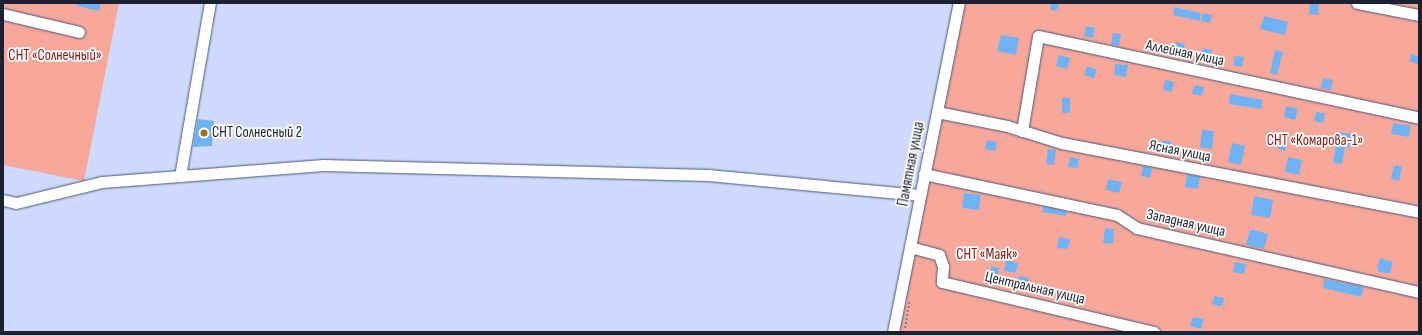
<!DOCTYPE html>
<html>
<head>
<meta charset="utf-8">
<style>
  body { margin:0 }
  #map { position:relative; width:1422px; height:335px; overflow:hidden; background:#cedbff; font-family:"Sofia Sans Condensed",sans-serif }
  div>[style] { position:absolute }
  .green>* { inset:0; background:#f7a89b }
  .building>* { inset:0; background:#70b3f5 }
  .path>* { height:2px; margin-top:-1px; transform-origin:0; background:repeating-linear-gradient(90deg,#78819c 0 2px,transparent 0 4px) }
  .roads { filter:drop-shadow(0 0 1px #4a577c) drop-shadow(0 0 1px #4a577c) }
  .minor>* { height:11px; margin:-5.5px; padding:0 5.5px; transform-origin:5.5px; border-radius:5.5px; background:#fff }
  .dots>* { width:11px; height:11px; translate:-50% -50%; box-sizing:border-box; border:2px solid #fdfdfd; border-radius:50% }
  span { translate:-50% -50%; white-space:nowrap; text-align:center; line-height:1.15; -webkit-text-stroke:3.5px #fdfdfd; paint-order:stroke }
  .street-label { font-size:15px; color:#1b2131 }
  .park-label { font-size:15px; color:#81160f }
  .poi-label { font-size:15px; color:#1b2131 }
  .left { translate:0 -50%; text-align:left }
  .frame { position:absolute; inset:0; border:4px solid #1b2131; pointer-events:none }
</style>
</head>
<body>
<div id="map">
  <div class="green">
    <i style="clip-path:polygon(3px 3px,119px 3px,84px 181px,3px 165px)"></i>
    <i style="clip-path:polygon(954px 3px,1419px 3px,1419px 332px,893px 332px)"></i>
  </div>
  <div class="building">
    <i style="clip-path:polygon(77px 3px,101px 3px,99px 11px,77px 6px)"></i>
    <i style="clip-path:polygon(1051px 3px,1059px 3px,1057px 11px,1050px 10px)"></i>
    <i style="clip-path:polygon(1310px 3px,1319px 5px,1318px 15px,1309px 14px)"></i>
    <i style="clip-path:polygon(1174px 7px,1201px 13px,1200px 21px,1173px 15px)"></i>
    <i style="clip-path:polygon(1203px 13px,1212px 15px,1210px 23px,1201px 21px)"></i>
    <i style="clip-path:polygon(1264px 16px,1288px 22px,1285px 35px,1260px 29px)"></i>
    <i style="clip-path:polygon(1086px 26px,1095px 28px,1093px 38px,1084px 36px)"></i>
    <i style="clip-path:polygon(1113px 33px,1121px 34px,1119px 46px,1111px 44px)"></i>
    <i style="clip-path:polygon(1001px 35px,1019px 38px,1016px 55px,997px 51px)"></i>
    <i style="clip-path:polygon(1176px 42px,1185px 44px,1183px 53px,1174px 52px)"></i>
    <i style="clip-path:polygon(1203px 48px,1212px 50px,1210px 60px,1201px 58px)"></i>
    <i style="clip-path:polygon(1275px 50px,1283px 52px,1277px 75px,1270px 73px)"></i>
    <i style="clip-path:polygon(1411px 54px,1419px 56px,1419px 64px,1410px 62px)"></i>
    <i style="clip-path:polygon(1059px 55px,1070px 58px,1067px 69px,1056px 66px)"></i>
    <i style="clip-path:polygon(1235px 56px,1244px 57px,1242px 67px,1233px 65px)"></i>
    <i style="clip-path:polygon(1115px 64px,1128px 65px,1126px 77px,1114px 75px)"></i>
    <i style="clip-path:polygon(1087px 66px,1097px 70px,1094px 78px,1084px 75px)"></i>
    <i style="clip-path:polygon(1323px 78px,1333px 80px,1331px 90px,1321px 88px)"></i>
    <i style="clip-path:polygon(1165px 80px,1174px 82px,1172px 92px,1163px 90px)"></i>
    <i style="clip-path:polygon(1194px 85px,1204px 87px,1202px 96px,1192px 94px)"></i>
    <i style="clip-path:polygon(1230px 94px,1263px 100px,1261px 109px,1229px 104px)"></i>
    <i style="clip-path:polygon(1062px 98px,1070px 98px,1070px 113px,1062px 113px)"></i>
    <i style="clip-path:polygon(1286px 106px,1298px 109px,1295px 120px,1284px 117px)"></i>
    <i style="clip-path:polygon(1316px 112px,1325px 113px,1323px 123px,1314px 121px)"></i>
    <i style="clip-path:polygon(198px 119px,214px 121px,212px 146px,193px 147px)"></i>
    <i style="clip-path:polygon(1393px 123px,1411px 126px,1409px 137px,1391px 134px)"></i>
    <i style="clip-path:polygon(1202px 130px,1214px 131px,1212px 149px,1200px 148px)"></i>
    <i style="clip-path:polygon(1338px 132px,1351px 134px,1349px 148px,1345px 147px,1342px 164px,1333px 163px)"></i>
    <i style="clip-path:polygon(987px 140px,997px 142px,995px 151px,985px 149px)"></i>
    <i style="clip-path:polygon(1162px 141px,1171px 141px,1171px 149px,1161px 149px)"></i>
    <i style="clip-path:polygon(1279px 142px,1287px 144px,1285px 151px,1277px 149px)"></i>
    <i style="clip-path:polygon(1232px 143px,1245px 146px,1241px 165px,1228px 162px)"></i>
    <i style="clip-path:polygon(1048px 149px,1056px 150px,1054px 165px,1046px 164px)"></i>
    <i style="clip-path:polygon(1070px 157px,1079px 159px,1077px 168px,1068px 167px)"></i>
    <i style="clip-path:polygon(1288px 157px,1302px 160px,1299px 175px,1285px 172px)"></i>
    <i style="clip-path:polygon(1394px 165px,1402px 167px,1399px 181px,1391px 179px)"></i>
    <i style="clip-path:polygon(1143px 166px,1152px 168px,1150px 178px,1141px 176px)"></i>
    <i style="clip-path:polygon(1187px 174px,1200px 177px,1198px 189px,1185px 187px)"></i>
    <i style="clip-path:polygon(1108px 179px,1122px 182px,1119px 193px,1106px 190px)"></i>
    <i style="clip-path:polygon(964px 193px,981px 195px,979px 210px,962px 208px)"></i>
    <i style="clip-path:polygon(1254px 196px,1273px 200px,1270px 218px,1251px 215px)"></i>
    <i style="clip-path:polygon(1043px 206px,1067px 212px,1066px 216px,1042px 212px)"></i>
    <i style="clip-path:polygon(1105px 228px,1114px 229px,1113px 244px,1103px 243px)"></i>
    <i style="clip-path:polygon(1250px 229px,1268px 234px,1264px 249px,1246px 245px)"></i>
    <i style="clip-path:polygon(1059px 237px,1070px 239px,1068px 249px,1057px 248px)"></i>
    <i style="clip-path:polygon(1380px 258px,1393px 262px,1389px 274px,1377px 271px)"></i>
    <i style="clip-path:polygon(1006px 260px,1018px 263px,1016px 273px,1004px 271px)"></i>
    <i style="clip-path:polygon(1235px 262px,1246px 264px,1244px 274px,1233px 272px)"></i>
    <i style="clip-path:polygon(991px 266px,999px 268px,997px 279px,989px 277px)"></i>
    <i style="clip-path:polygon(1019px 276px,1029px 278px,1027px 288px,1017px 285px)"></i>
    <i style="clip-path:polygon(1324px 279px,1364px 287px,1361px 297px,1323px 288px)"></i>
    <i style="clip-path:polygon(1214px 296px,1224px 298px,1222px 307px,1212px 304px)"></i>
    <i style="clip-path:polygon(1193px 317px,1204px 319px,1201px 329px,1190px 326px)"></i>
  </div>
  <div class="path">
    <i style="left:905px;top:328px;width:27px;rotate:-80deg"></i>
  </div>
  <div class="roads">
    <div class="minor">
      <i style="left:1357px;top:3px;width:63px;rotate:11deg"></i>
      <i style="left:3px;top:14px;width:78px;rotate:13.3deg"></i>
      <i style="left:937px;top:112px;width:71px;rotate:11.3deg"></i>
      <i style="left:1007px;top:126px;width:58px;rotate:17.2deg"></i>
      <i style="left:1062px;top:143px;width:364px;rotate:10.9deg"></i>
      <i style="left:1022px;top:131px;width:96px;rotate:-80.4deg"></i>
      <i style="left:1038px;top:36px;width:390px;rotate:12.1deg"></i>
      <i style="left:924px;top:174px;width:197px;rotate:12deg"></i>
      <i style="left:1117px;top:215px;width:24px;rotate:33deg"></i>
      <i style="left:1137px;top:228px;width:289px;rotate:12.8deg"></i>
      <i style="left:180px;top:176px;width:176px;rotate:-80.2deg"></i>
      <i style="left:3px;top:200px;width:13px;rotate:13deg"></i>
      <i style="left:16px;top:203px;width:89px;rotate:-13.7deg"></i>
      <i style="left:102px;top:182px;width:222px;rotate:-4.4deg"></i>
      <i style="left:323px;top:165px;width:385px;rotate:1.5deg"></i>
      <i style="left:708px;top:175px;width:213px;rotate:5.4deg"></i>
      <i style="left:910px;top:247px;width:30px;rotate:15deg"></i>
      <i style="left:939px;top:255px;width:12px;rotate:70deg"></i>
      <i style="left:943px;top:266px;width:16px;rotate:94deg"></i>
      <i style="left:942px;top:282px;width:218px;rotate:13.3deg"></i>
      <i style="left:893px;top:332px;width:336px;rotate:-78.7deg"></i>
    </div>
  </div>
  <div class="dots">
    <i style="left:204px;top:133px;background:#94771e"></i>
  </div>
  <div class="street-label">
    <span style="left:1185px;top:53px;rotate:12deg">Аллейная улица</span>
    <span style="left:1180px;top:151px;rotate:11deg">Ясная улица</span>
    <span style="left:911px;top:164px;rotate:-79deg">Памятная улица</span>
    <span style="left:1186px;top:223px;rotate:13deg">Западная улица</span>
    <span style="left:1035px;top:288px;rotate:13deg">Центральная улица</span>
  </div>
  <div class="park-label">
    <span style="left:55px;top:56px">СНТ «Солнечный»</span>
    <span style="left:1315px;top:141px">СНТ «Комарова-1»</span>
    <span style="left:987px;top:255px">СНТ «Маяк»</span>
  </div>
  <div class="poi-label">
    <span class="left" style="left:212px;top:133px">СНТ Солнесный 2</span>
  </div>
  <div class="frame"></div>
</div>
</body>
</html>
